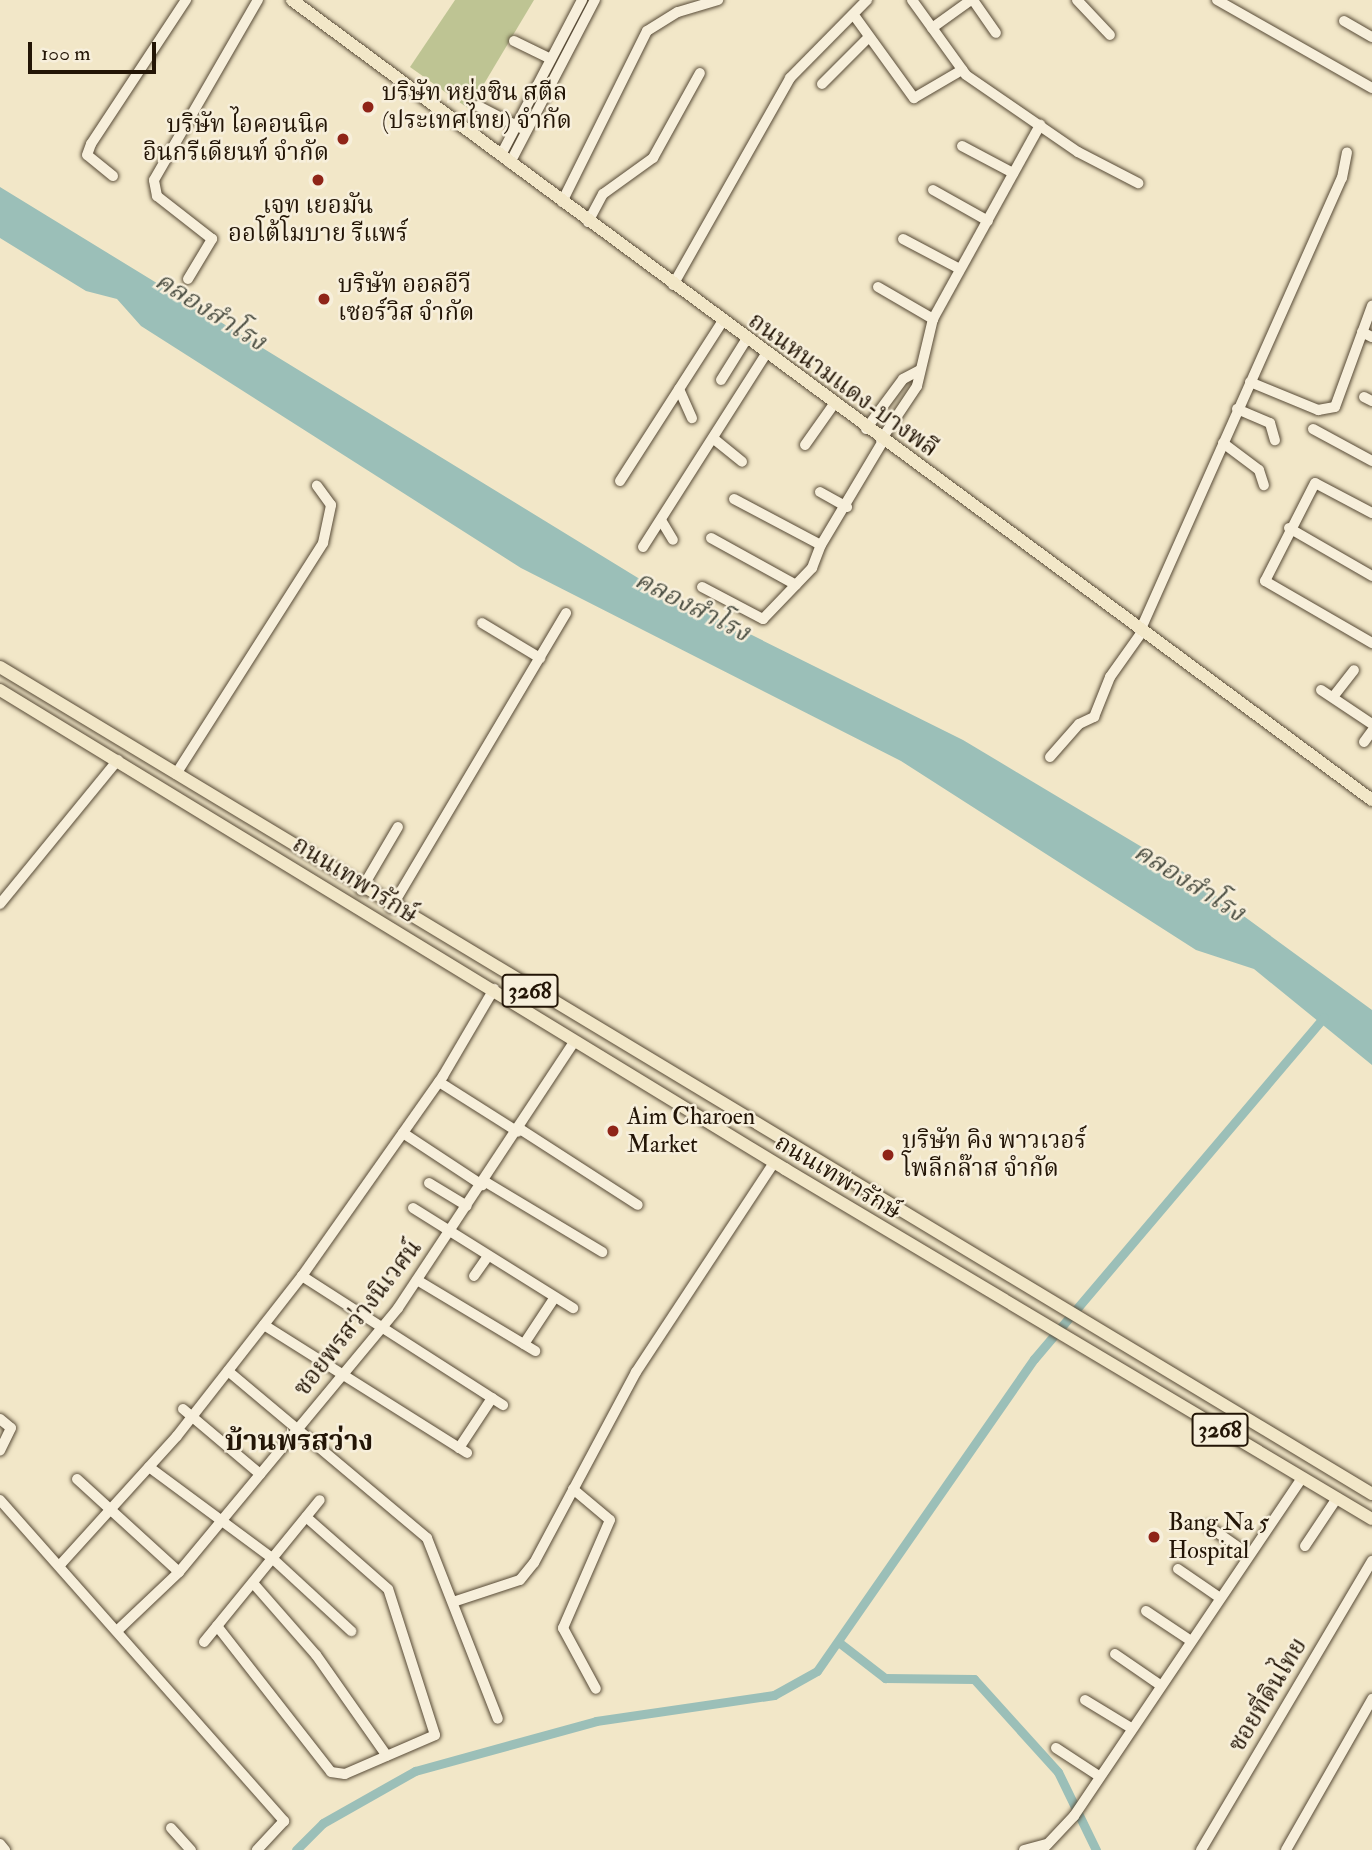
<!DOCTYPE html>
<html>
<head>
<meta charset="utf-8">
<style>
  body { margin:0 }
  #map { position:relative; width:1372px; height:1850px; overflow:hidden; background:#f2e7c8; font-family:"IM FELL Double Pica","Noto Serif Thai",serif }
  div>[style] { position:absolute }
  .green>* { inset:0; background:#bec493 }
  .water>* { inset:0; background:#9bbfb8 }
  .canal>* { height:9px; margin:-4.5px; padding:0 4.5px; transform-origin:4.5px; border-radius:4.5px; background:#9bbfb8 }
  .roads { filter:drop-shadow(0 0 2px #574a36) drop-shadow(0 0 2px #574a36) }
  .minor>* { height:10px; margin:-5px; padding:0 5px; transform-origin:5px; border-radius:5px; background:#f7efdb }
  .major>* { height:12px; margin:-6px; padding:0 6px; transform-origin:6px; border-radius:6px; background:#f2e7c8 }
  .dots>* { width:19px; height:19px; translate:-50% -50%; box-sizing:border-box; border:4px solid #f7efdb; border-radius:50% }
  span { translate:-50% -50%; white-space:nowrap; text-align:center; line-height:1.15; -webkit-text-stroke:5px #f7efdb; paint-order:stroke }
  .shield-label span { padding:2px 5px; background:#f7efdb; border:2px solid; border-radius:5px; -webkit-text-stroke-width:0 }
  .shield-label { font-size:23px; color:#231506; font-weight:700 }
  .poi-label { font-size:24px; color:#231506 }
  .left { translate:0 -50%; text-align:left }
  .right { translate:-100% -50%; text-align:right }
  .street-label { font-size:24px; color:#231506 }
  .water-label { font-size:26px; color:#4d5044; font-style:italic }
  .quarter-label { font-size:28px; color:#231506; font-weight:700 }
  .scale { position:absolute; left:28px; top:42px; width:128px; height:32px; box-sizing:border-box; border:4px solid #231506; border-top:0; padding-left:9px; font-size:21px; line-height:24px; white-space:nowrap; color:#231506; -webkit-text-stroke:5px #f7efdb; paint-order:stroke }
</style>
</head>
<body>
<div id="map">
  <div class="green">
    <i style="clip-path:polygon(455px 0,534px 0,469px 109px,410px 67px)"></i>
  </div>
  <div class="water">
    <i style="clip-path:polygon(0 187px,643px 581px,963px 740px,1182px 871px,1372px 1010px,1372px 1065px,1254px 969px,1196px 950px,901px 761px,521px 568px,141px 326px,117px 299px,86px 291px,0 238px)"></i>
  </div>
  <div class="canal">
    <i style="left:841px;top:1644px;width:56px;rotate:37.7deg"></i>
    <i style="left:885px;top:1678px;width:89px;rotate:0.6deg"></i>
    <i style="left:974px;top:1679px;width:125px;rotate:47.9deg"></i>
    <i style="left:1058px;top:1772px;width:87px;rotate:64deg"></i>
    <i style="left:296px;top:1850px;width:38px;rotate:-45deg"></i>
    <i style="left:323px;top:1823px;width:106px;rotate:-29.5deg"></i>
    <i style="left:415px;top:1771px;width:188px;rotate:-15.4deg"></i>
    <i style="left:596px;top:1721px;width:180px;rotate:-8.3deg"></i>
    <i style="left:774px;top:1695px;width:49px;rotate:-29.2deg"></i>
    <i style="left:817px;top:1671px;width:380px;rotate:-55.2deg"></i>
    <i style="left:1034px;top:1359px;width:448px;rotate:-49.7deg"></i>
  </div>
  <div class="roads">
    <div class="minor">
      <i style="left:912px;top:0;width:92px;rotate:54.2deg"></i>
      <i style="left:966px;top:75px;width:136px;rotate:34.5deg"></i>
      <i style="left:1078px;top:152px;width:68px;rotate:27.3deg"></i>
      <i style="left:973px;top:0;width:40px;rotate:55.1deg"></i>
      <i style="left:1077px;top:0;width:48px;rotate:46.7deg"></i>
      <i style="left:1217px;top:0;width:178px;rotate:29.6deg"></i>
      <i style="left:856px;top:18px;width:99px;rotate:54.1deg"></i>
      <i style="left:914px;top:98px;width:56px;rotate:-30.3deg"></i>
      <i style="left:1344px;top:21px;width:32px;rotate:30deg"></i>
      <i style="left:932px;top:28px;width:48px;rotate:-35.7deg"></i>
      <i style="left:514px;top:41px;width:41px;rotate:25.9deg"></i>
      <i style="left:822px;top:84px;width:66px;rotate:-45deg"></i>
      <i style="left:478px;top:106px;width:48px;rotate:27.1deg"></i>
      <i style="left:962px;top:146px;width:58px;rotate:27.9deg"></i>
      <i style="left:501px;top:155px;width:175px;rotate:-62.4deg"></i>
      <i style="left:510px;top:163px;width:184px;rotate:-62.5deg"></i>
      <i style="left:113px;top:176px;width:33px;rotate:-141deg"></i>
      <i style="left:87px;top:155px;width:12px;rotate:-70deg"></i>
      <i style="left:91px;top:144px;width:173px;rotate:-56.6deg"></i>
      <i style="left:933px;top:190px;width:63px;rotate:29.4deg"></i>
      <i style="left:562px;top:202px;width:191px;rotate:-63.6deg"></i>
      <i style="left:647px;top:31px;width:36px;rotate:-32deg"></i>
      <i style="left:678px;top:12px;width:42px;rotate:-16.7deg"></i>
      <i style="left:588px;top:222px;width:32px;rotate:-62deg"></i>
      <i style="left:603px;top:194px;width:62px;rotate:-35.8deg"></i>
      <i style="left:653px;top:158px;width:97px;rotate:-61.1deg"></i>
      <i style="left:903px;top:239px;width:64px;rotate:27.8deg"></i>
      <i style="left:188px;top:279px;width:47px;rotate:-59deg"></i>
      <i style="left:212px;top:239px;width:70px;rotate:-142deg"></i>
      <i style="left:157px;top:196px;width:16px;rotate:-101deg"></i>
      <i style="left:154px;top:180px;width:208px;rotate:-60deg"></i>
      <i style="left:673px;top:285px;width:238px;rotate:-60.5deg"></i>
      <i style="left:790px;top:78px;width:110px;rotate:-45.4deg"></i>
      <i style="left:878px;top:287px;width:64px;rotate:30.2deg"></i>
      <i style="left:1362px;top:332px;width:11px;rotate:27deg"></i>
      <i style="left:721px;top:380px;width:47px;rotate:-58deg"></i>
      <i style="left:1250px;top:382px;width:74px;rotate:22.4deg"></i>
      <i style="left:1318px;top:410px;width:17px;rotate:-10deg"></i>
      <i style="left:1335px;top:407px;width:108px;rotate:-69.9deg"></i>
      <i style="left:679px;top:389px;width:32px;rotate:66deg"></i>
      <i style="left:1364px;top:397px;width:9px;rotate:27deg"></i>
      <i style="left:1237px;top:409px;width:36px;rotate:23deg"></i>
      <i style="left:1270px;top:423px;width:18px;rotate:74deg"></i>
      <i style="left:866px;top:429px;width:62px;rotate:-53.5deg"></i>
      <i style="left:903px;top:379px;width:19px;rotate:-28deg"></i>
      <i style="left:1313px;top:429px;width:67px;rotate:28.5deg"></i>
      <i style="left:714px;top:439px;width:36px;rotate:39deg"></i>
      <i style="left:881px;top:440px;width:65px;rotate:-56.3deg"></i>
      <i style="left:917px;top:386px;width:69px;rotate:-76.6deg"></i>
      <i style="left:933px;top:319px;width:222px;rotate:-61.1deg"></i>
      <i style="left:1223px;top:443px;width:45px;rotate:36.9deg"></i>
      <i style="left:1259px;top:470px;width:16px;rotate:72deg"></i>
      <i style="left:805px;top:445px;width:50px;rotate:-54.7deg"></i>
      <i style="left:620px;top:481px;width:189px;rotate:-57.3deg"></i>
      <i style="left:820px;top:492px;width:31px;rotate:29deg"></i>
      <i style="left:734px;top:499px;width:98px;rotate:27.9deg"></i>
      <i style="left:821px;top:545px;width:121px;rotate:-59.2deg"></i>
      <i style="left:1372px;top:513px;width:64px;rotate:-152.2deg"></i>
      <i style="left:1315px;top:483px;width:110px;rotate:117deg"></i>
      <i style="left:1265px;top:581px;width:124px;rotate:30.1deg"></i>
      <i style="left:661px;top:520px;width:23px;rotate:59deg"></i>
      <i style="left:1289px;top:528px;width:96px;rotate:30deg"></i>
      <i style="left:711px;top:538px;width:97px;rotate:28.9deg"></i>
      <i style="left:643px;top:547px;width:229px;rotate:-57.5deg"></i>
      <i style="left:702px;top:587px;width:69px;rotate:27.7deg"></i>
      <i style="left:763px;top:619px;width:71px;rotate:-46.1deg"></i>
      <i style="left:812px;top:568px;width:25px;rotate:-69deg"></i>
      <i style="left:482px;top:623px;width:68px;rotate:31.1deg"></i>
      <i style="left:1140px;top:631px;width:496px;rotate:-66deg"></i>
      <i style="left:1342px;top:178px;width:26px;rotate:-79deg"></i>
      <i style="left:1321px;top:690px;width:61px;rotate:33.7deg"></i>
      <i style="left:1333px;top:697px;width:34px;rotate:-52deg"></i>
      <i style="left:1364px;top:742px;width:14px;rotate:-54deg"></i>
      <i style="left:1050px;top:757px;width:44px;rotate:-48.7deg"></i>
      <i style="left:1079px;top:724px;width:17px;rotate:-25deg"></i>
      <i style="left:1094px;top:717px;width:43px;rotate:-68.2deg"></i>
      <i style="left:1110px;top:677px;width:55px;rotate:-54.6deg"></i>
      <i style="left:176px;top:774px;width:274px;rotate:-57.5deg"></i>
      <i style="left:323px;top:543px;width:39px;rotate:-78deg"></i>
      <i style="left:331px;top:505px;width:24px;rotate:-126deg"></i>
      <i style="left:361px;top:890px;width:73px;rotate:-59.6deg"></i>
      <i style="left:0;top:904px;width:186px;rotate:-50.7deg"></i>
      <i style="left:391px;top:908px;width:343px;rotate:-59.3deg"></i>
      <i style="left:439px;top:1082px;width:93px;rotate:32.3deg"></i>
      <i style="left:520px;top:1129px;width:140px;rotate:32.8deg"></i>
      <i style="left:403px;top:1133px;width:95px;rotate:33.4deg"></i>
      <i style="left:484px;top:1181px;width:138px;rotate:31deg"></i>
      <i style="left:429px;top:1183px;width:44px;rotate:31.2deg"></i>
      <i style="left:413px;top:1208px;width:189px;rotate:32deg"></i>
      <i style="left:302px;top:1276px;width:239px;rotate:32.7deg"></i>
      <i style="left:474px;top:1276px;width:24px;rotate:-55deg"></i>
      <i style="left:417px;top:1280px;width:138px;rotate:31deg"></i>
      <i style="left:264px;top:1325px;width:240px;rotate:32.2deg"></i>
      <i style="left:524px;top:1344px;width:56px;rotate:-56.6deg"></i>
      <i style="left:228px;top:1371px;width:260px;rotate:40deg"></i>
      <i style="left:427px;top:1538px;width:194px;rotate:68.6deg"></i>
      <i style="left:183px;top:1409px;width:101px;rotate:40.2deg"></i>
      <i style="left:0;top:1419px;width:14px;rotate:39deg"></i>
      <i style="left:11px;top:1428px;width:25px;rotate:116deg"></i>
      <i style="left:459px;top:1448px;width:60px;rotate:-56.6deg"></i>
      <i style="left:149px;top:1467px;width:153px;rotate:36.5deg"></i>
      <i style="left:272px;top:1558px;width:108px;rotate:42.7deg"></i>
      <i style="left:77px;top:1479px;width:138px;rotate:42.4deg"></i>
      <i style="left:573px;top:1489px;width:48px;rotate:40deg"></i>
      <i style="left:610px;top:1520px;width:118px;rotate:113.5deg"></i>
      <i style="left:563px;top:1628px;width:69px;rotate:61.6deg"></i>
      <i style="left:0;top:1500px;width:429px;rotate:48.5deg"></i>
      <i style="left:284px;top:1821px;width:40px;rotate:133deg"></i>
      <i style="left:1208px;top:1526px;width:49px;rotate:35deg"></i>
      <i style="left:1305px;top:1546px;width:58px;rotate:-56.3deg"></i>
      <i style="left:60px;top:1565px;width:174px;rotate:-47.8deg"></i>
      <i style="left:177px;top:1436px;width:203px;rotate:-52deg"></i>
      <i style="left:302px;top:1276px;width:245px;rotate:-54.8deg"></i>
      <i style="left:443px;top:1076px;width:101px;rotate:-59.6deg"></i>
      <i style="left:1178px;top:1569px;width:51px;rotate:34.6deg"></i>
      <i style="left:253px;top:1583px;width:96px;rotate:48.8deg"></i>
      <i style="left:316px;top:1655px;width:123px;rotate:54.9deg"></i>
      <i style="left:456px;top:1601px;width:67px;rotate:-18.2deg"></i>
      <i style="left:520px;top:1580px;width:22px;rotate:-51deg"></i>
      <i style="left:534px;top:1563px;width:217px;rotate:-61.9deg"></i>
      <i style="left:636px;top:1372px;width:250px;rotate:-56.6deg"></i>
      <i style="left:1146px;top:1611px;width:54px;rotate:33.7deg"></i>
      <i style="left:217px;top:1626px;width:185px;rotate:52deg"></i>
      <i style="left:331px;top:1772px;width:14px;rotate:8deg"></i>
      <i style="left:345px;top:1774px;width:98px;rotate:-23.4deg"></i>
      <i style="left:435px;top:1735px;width:153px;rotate:-107.8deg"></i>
      <i style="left:388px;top:1589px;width:109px;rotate:-138.7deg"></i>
      <i style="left:119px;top:1629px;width:83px;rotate:-43.5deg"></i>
      <i style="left:179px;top:1572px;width:343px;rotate:-50.3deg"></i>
      <i style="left:398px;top:1308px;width:319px;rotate:-56.5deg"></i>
      <i style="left:204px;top:1642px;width:183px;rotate:-50.8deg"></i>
      <i style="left:1115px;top:1654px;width:55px;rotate:34.6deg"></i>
      <i style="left:1085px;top:1700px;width:54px;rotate:31.3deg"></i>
      <i style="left:1056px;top:1748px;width:51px;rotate:33.1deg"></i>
      <i style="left:171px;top:1828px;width:30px;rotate:48deg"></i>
      <i style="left:0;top:1844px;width:8px;rotate:50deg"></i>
      <i style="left:1024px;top:1850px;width:24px;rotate:-15deg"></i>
      <i style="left:1042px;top:1850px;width:47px;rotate:-46.7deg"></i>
      <i style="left:1074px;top:1816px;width:408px;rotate:-56deg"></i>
      <i style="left:1201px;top:1850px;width:336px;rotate:-59.4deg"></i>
      <i style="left:1286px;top:1850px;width:174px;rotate:-60.3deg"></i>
    </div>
    <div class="major">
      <i style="left:292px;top:0;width:1344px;rotate:36.53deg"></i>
      <i style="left:0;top:667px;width:1602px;rotate:31.08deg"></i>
      <i style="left:0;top:690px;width:920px;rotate:31.39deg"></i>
      <i style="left:785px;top:1169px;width:683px;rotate:30.81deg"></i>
    </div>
  </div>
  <div class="dots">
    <i style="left:368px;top:107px;background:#8f2418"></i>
    <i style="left:343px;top:139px;background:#8f2418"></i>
    <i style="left:318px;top:180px;background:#8f2418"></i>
    <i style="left:324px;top:299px;background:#8f2418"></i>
    <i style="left:613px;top:1131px;background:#8f2418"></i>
    <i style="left:888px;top:1155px;background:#8f2418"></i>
    <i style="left:1154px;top:1537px;background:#8f2418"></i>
  </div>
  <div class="shield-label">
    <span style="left:530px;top:991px">3268</span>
    <span style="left:1220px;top:1430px">3268</span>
  </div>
  <div class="poi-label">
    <span class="left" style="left:382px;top:107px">บริษัท หย่งซิน สตีล<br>(ประเทศไทย) จํากัด</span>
    <span class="right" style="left:329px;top:139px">บริษัท ไอคอนนิค<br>อินกรีเดียนท์ จำกัด</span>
    <span style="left:318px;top:220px">เจท เยอมัน<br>ออโต้โมบาย รีแพร์</span>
    <span class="left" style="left:338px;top:299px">บริษัท ออลอีวี<br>เซอร์วิส จำกัด</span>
    <span class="left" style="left:627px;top:1131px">Aim Charoen<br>Market</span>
    <span class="left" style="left:902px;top:1155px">บริษัท คิง พาวเวอร์<br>โพลีกล๊าส จำกัด</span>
    <span class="left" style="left:1168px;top:1537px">Bang Na 5<br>Hospital</span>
  </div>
  <div class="street-label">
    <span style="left:843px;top:385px;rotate:36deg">ถนนหนามแดง-บางพลี</span>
    <span style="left:355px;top:880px;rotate:32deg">ถนนเทพารักษ์</span>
    <span style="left:838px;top:1177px;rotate:31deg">ถนนเทพารักษ์</span>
    <span style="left:358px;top:1318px;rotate:-52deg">ซอยพรสว่างนิเวศน์</span>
    <span style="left:1268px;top:1695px;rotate:-59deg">ซอยที่ดินไทย</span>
  </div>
  <div class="water-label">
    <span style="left:210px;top:312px;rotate:32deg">คลองสำโรง</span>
    <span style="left:692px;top:607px;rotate:27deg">คลองสำโรง</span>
    <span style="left:1189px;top:883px;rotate:32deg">คลองสำโรง</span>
  </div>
  <div class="quarter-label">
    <span style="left:299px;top:1442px">บ้านพรสว่าง</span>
  </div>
  <div class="scale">100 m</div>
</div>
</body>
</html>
